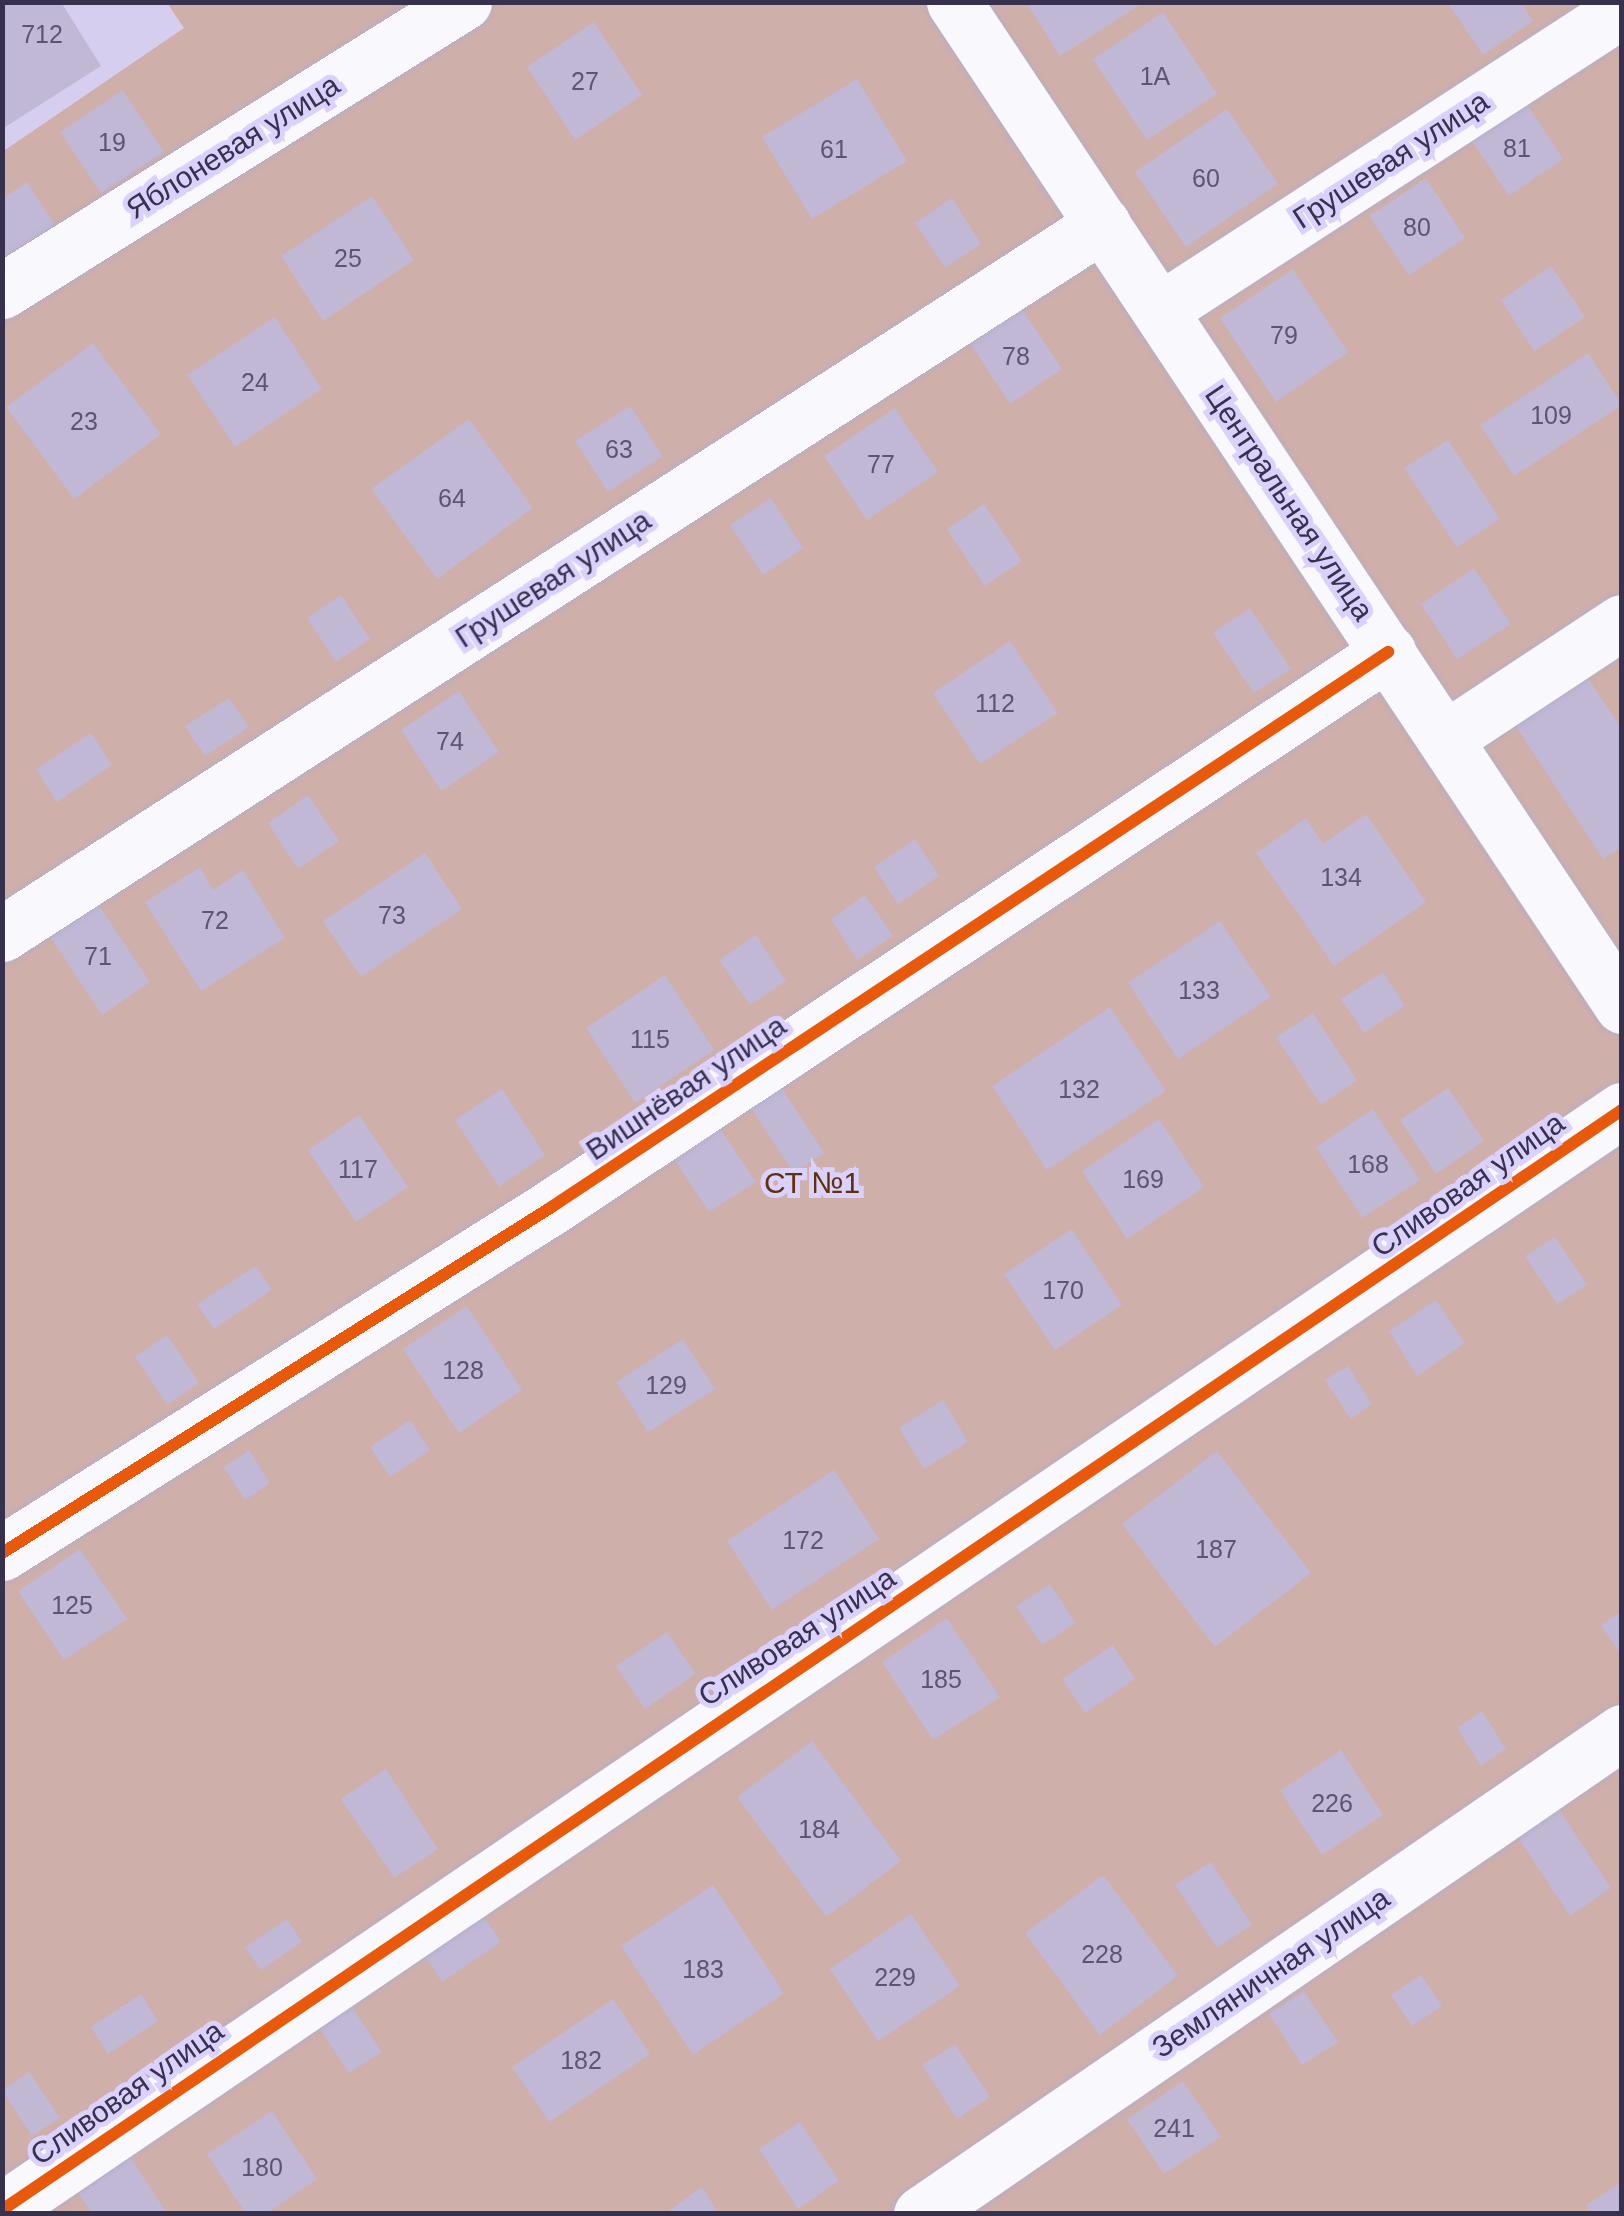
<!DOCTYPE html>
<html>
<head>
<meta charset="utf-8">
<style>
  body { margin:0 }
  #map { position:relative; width:1624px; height:2216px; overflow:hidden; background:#d6ceee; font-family:Arial,sans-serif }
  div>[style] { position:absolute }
  .green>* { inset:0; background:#cfafa9 }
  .building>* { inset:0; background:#c0b8d5 }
  .roads { filter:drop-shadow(0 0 2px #b5aec9) drop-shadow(0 0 2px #b5aec9) }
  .minor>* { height:55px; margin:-27.5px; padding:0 27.5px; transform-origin:27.5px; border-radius:27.5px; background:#f9f8fc }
  .cycleway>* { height:12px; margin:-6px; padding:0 6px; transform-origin:6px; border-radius:6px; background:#e8590c }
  span { translate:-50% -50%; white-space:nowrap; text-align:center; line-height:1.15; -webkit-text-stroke:10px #dbd1fd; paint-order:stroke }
  .number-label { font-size:25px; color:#5c5471 }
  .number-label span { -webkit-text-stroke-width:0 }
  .street-label { font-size:30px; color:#38314e }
  .park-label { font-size:30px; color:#5f310a }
  .frame { position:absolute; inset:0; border:5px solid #38314e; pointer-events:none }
</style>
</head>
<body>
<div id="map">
  <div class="green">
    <i style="clip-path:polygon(167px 3px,1621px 3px,1621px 2213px,3px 2213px,2px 152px,184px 28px)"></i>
  </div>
  <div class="building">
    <i style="clip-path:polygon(2px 2px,61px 2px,101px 66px,2px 129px)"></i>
    <i style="clip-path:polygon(1026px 2px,1145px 2px,1060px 56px)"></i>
    <i style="clip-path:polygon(1447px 2px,1521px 2px,1533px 21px,1483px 55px)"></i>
    <i style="clip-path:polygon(1163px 12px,1217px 94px,1147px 140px,1093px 59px)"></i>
    <i style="clip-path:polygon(594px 22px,642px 95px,575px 140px,527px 67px)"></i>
    <i style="clip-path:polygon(857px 79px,907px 161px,812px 219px,762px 137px)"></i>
    <i style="clip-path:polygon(123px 90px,164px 152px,101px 193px,60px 132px)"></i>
    <i style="clip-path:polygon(1525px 101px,1563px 159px,1509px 196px,1470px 138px)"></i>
    <i style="clip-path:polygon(1227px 109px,1278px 184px,1186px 247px,1135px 172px)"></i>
    <i style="clip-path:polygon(1426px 178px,1465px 238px,1409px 275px,1369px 216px)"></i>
    <i style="clip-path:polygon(27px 182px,55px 225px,2px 260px,2px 199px)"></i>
    <i style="clip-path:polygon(372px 196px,414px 260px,323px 321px,281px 256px)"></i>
    <i style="clip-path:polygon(952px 198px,981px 244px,945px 268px,915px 223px)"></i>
    <i style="clip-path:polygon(1551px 266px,1585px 317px,1534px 351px,1501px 300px)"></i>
    <i style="clip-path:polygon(1293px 269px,1348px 352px,1276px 402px,1220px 318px)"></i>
    <i style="clip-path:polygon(1022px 309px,1062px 369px,1010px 404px,970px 343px)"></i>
    <i style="clip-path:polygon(275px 317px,322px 389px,235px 447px,187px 375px)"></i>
    <i style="clip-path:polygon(93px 343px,161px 434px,74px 499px,6px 407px)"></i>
    <i style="clip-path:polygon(1588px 353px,1622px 405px,1514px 476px,1480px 425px)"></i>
    <i style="clip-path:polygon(630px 406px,663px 456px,608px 492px,575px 441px)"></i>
    <i style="clip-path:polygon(895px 408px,938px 472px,867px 520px,824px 456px)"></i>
    <i style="clip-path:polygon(469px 419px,533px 508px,437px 579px,371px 489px)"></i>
    <i style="clip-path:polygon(1448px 440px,1500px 519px,1457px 547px,1404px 468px)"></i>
    <i style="clip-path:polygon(771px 498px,803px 548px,763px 575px,730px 525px)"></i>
    <i style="clip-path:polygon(984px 504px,1022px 561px,985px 586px,947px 529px)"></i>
    <i style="clip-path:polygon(1474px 568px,1511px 624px,1457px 659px,1421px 604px)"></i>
    <i style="clip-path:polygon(341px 595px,370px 639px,336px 662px,307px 618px)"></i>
    <i style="clip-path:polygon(1250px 608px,1291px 669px,1254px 693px,1213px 633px)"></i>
    <i style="clip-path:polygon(1010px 641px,1058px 713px,980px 764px,933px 693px)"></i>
    <i style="clip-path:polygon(1585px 674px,1622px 729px,1622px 847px,1603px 859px,1513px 722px)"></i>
    <i style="clip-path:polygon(459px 691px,499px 752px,441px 791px,401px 730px)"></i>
    <i style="clip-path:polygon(229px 698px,249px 727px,205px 756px,185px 726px)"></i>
    <i style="clip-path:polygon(91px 733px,112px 765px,57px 802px,36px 769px)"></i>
    <i style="clip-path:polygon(308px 795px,339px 841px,298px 869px,268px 823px)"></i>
    <i style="clip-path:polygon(1366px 814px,1426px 902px,1334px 966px,1256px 853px,1306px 818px,1323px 844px)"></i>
    <i style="clip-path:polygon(915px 839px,939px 876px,898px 904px,874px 867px)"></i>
    <i style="clip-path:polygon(425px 853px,462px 909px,361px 977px,323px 921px)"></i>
    <i style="clip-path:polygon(200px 867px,213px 890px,243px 870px,285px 938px,201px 991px,145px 902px)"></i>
    <i style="clip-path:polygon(865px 895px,893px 936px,857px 960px,831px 919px)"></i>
    <i style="clip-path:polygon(94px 898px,150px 982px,102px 1015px,45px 929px)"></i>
    <i style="clip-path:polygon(1220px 921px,1271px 997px,1178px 1059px,1128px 983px)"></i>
    <i style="clip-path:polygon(756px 935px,786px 981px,750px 1005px,719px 960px)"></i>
    <i style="clip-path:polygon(1383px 972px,1405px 1006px,1364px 1033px,1341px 999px)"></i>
    <i style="clip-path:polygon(665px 975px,714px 1050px,635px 1103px,586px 1028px)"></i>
    <i style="clip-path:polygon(1110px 1007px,1166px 1091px,1047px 1170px,992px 1086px)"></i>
    <i style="clip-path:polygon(1313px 1013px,1357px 1080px,1321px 1105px,1276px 1037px)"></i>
    <i style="clip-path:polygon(781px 1087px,824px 1153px,794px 1173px,750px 1107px)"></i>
    <i style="clip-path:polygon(1448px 1088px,1484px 1141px,1436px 1174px,1400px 1120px)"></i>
    <i style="clip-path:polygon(502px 1089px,545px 1155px,499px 1187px,455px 1120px)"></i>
    <i style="clip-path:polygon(1373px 1109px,1420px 1180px,1362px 1218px,1316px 1147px)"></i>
    <i style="clip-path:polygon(359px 1115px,408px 1187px,356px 1222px,308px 1150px)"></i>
    <i style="clip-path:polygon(1159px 1119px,1204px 1187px,1127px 1239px,1082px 1171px)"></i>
    <i style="clip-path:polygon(716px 1123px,756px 1182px,709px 1212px,670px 1153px)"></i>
    <i style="clip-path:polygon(1072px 1229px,1122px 1305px,1055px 1350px,1004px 1274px)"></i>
    <i style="clip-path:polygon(1555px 1237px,1587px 1285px,1557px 1304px,1525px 1256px)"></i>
    <i style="clip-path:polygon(256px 1266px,272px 1290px,214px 1329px,197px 1304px)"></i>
    <i style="clip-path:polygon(1436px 1300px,1465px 1343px,1417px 1376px,1389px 1331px)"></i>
    <i style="clip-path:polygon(467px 1306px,522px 1390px,459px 1433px,403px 1349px)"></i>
    <i style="clip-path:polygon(167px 1335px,199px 1383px,167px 1405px,135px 1357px)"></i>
    <i style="clip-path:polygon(683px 1339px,715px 1389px,648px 1432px,616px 1382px)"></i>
    <i style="clip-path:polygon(1348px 1366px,1372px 1404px,1351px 1419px,1325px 1380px)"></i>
    <i style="clip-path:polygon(943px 1400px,968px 1442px,924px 1469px,899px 1428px)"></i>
    <i style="clip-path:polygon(410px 1420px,430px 1450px,390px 1477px,370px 1447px)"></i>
    <i style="clip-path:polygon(249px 1450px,270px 1483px,245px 1500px,224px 1467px)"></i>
    <i style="clip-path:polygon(1217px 1451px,1311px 1573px,1215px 1647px,1122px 1524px)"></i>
    <i style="clip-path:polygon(834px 1470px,879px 1539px,772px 1610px,727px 1541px)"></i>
    <i style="clip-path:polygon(80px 1549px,127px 1619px,64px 1660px,18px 1591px)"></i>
    <i style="clip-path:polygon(1050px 1584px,1076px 1623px,1042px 1645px,1016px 1606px)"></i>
    <i style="clip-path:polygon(1619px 1613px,1622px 1617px,1622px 1656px,1601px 1625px)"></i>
    <i style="clip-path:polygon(947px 1618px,1000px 1697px,933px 1740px,882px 1662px)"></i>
    <i style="clip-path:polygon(667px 1632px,696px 1674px,645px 1709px,616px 1666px)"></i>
    <i style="clip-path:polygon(1113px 1645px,1135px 1679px,1085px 1713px,1062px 1679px)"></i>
    <i style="clip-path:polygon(1482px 1711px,1506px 1749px,1481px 1766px,1457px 1728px)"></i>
    <i style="clip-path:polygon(812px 1741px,901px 1861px,826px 1917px,737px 1797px)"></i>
    <i style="clip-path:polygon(1341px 1750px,1383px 1815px,1322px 1855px,1280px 1791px)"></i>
    <i style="clip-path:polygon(386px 1769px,438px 1849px,394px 1878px,341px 1799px)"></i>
    <i style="clip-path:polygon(1557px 1806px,1611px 1888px,1570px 1916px,1515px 1833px)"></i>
    <i style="clip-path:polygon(1211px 1862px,1252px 1925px,1217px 1948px,1175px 1885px)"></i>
    <i style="clip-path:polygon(1103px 1875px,1178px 1976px,1100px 2035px,1025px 1933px)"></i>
    <i style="clip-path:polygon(713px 1885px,784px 1993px,693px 2055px,621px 1946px)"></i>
    <i style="clip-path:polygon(478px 1908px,501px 1942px,442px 1982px,419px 1947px)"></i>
    <i style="clip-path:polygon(911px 1914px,960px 1986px,878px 2041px,830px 1969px)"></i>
    <i style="clip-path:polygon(287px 1919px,302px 1942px,261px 1970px,245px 1947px)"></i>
    <i style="clip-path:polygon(1421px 1975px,1442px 2006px,1412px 2026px,1391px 1995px)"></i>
    <i style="clip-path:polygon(1304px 1991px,1338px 2042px,1302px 2065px,1269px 2014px)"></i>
    <i style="clip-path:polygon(141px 1994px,158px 2021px,108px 2054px,91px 2027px)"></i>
    <i style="clip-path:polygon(613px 1999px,650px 2054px,549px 2122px,512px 2067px)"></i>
    <i style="clip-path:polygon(348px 2001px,382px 2052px,349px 2073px,315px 2022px)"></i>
    <i style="clip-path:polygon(955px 2044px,990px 2097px,957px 2119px,922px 2065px)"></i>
    <i style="clip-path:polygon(29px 2072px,60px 2118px,32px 2136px,2px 2090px)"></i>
    <i style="clip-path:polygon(1183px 2081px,1221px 2137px,1164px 2174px,1127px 2119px)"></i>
    <i style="clip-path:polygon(272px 2111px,317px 2179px,266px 2214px,246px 2214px,207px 2154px)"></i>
    <i style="clip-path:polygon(800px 2122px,839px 2181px,798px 2209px,759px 2149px)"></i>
    <i style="clip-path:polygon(127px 2152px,166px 2212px,164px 2214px,92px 2214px,74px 2186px)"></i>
    <i style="clip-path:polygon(1622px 2182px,1622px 2214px,1591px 2214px,1586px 2205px)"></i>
    <i style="clip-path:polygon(702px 2187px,719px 2214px,664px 2214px)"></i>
  </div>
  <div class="roads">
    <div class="minor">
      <i style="left:954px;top:2px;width:1206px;rotate:56.36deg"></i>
      <i style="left:2px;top:291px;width:545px;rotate:-32.03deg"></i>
      <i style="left:1160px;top:310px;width:551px;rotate:-33deg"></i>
      <i style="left:1449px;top:736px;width:207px;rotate:-33.4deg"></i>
      <i style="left:2px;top:934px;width:1310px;rotate:-32.82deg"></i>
      <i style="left:2px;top:1553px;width:648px;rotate:-32.19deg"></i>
      <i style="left:550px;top:1208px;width:1006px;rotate:-33.56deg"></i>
      <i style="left:2px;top:2210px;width:1958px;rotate:-34.18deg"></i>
      <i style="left:921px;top:2214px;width:851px;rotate:-34.51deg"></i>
    </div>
  </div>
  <div class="cycleway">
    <i style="left:2px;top:1553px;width:648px;rotate:-32.19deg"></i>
    <i style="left:550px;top:1208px;width:1006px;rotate:-33.56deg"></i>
    <i style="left:2px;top:2210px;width:1958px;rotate:-34.18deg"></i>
  </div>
  <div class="number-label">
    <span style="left:42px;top:34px">712</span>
    <span style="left:1155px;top:76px">1А</span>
    <span style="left:585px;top:81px">27</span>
    <span style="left:112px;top:142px">19</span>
    <span style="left:1517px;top:148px">81</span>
    <span style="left:834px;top:149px">61</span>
    <span style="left:1206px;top:178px">60</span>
    <span style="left:1417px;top:227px">80</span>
    <span style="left:348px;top:258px">25</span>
    <span style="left:1284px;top:335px">79</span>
    <span style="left:1016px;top:356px">78</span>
    <span style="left:255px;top:382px">24</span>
    <span style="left:1551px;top:415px">109</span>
    <span style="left:84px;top:421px">23</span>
    <span style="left:619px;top:449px">63</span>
    <span style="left:881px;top:464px">77</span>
    <span style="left:452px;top:498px">64</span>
    <span style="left:995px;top:703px">112</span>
    <span style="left:450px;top:741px">74</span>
    <span style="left:1341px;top:877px">134</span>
    <span style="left:392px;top:915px">73</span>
    <span style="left:215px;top:920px">72</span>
    <span style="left:98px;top:956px">71</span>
    <span style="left:1199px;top:990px">133</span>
    <span style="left:650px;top:1039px">115</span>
    <span style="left:1079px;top:1089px">132</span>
    <span style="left:1368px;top:1164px">168</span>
    <span style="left:358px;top:1169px">117</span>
    <span style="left:1143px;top:1179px">169</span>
    <span style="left:1063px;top:1290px">170</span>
    <span style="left:463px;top:1370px">128</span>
    <span style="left:666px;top:1385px">129</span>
    <span style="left:803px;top:1540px">172</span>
    <span style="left:1216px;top:1549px">187</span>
    <span style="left:72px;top:1605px">125</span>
    <span style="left:941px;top:1679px">185</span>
    <span style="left:1332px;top:1803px">226</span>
    <span style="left:819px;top:1829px">184</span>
    <span style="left:1102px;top:1954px">228</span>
    <span style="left:703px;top:1969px">183</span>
    <span style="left:895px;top:1977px">229</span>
    <span style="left:581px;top:2060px">182</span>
    <span style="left:1174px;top:2128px">241</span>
    <span style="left:262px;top:2167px">180</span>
  </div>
  <div class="street-label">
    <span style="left:233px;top:147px;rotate:-32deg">Яблоневая улица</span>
    <span style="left:1391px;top:160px;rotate:-33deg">Грушевая улица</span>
    <span style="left:1289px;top:503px;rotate:56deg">Центральная улица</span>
    <span style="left:553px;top:579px;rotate:-33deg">Грушевая улица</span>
    <span style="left:686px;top:1088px;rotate:-34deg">Вишнёвая улица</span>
    <span style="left:1468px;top:1185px;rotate:-35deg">Сливовая улица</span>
    <span style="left:797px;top:1637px;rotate:-33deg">Сливовая улица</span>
    <span style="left:1271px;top:1973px;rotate:-34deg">Земляничная улица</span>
    <span style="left:127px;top:2093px;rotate:-35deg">Сливовая улица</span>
  </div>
  <div class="park-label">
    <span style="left:812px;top:1183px">СТ №1</span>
  </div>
  <div class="frame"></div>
</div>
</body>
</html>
